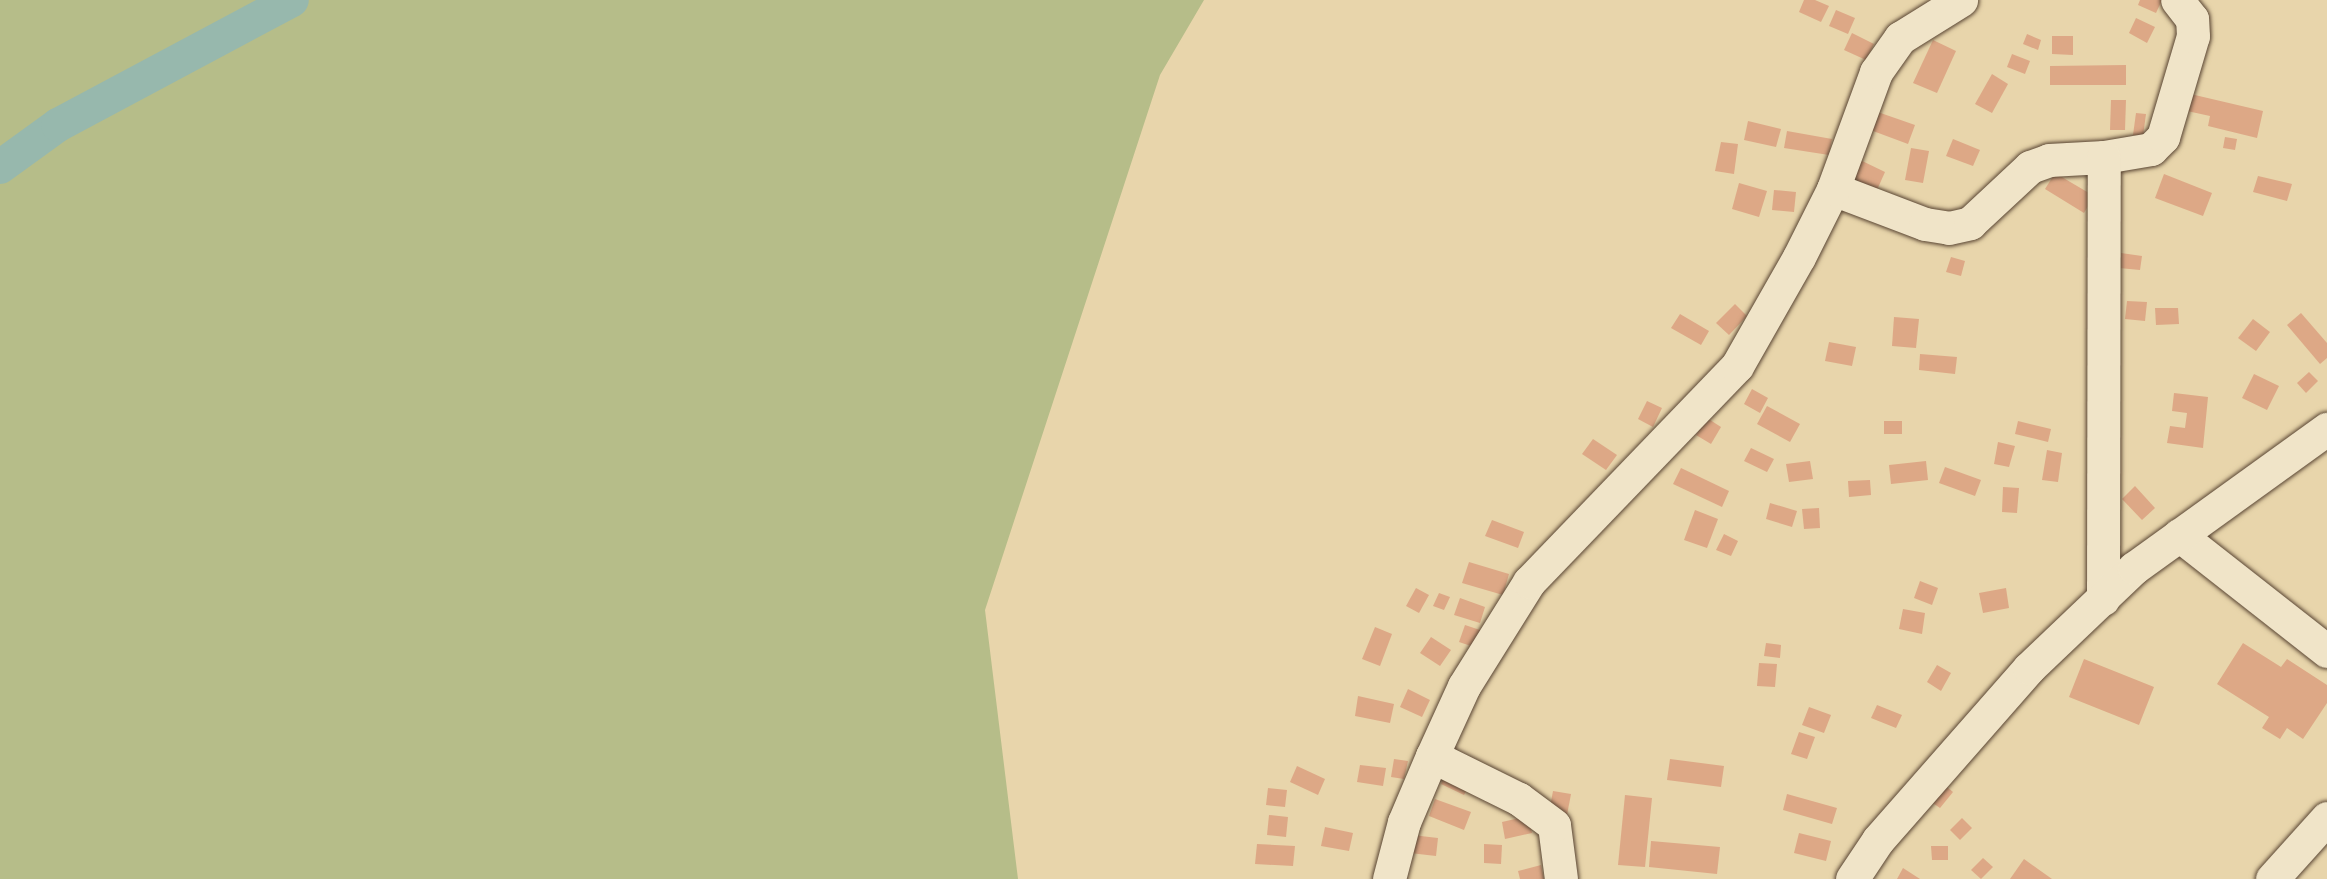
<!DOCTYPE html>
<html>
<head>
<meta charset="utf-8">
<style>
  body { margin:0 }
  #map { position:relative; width:2327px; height:879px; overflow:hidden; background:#e8d5ab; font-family:Alegreya,serif }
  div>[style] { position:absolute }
  .green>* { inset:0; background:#b6bd89 }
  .canal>* { height:34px; margin:-17px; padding:0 17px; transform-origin:17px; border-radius:17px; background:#97b8ad }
  .building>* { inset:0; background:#dda886 }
  .roads { filter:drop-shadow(0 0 2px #584432) drop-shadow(0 0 2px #584432) }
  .street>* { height:33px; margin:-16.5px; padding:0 16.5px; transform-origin:16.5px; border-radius:16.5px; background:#f0e4c8 }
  span { translate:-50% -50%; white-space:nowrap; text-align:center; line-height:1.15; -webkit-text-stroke:4.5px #f0e4c8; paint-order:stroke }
</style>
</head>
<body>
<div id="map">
  <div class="green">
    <i style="clip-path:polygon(0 0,1204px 0,1160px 75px,985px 610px,1018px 879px,0 879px)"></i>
  </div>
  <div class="canal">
    <i style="left:0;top:167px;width:72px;rotate:-35.9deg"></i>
    <i style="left:58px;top:125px;width:265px;rotate:-28.1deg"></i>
  </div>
  <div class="building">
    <i style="clip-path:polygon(1804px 0,1815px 0,1829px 6px,1821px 22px,1799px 12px)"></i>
    <i style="clip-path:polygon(2140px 0,2162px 0,2156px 13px,2138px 5px)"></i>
    <i style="clip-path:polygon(1836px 10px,1855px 18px,1848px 34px,1829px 26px)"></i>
    <i style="clip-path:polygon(2136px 18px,2155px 27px,2147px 43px,2129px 33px)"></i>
    <i style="clip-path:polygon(1852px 33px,1874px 44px,1866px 60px,1844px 50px)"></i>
    <i style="clip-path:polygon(2027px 34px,2041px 40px,2038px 50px,2023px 44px)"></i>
    <i style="clip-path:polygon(2052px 36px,2073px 36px,2073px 55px,2052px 54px)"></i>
    <i style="clip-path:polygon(1933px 40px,1956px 51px,1937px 93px,1913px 83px)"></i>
    <i style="clip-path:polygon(2012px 54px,2030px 61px,2025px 74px,2007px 67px)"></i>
    <i style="clip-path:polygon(2126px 65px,2126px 85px,2050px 85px,2050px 66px)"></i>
    <i style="clip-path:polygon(1992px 74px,2008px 84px,1992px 113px,1975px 104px)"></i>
    <i style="clip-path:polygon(2182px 92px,2263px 111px,2257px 138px,2208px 126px,2210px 116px,2178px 109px)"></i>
    <i style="clip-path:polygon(2111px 100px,2126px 100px,2125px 130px,2110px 130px)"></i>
    <i style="clip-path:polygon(1872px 110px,1915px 125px,1908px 144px,1865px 128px)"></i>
    <i style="clip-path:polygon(2136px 113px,2146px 114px,2143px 136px,2133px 135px)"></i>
    <i style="clip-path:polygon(1748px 121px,1781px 129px,1776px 147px,1744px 140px)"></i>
    <i style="clip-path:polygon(1787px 131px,1832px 139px,1829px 155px,1784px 148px)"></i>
    <i style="clip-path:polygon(2225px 137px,2237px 139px,2235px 150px,2223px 148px)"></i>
    <i style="clip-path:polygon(1953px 139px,1980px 150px,1973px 166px,1946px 156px)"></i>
    <i style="clip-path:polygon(1721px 142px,1738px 144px,1734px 174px,1715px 171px)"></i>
    <i style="clip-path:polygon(1911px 148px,1929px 151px,1923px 183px,1905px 180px)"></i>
    <i style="clip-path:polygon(1856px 158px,1885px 172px,1877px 190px,1847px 176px)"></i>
    <i style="clip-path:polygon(2055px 173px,2094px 196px,2084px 213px,2045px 189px)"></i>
    <i style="clip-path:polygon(2164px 174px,2212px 193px,2203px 216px,2155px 198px)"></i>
    <i style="clip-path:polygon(2258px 176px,2292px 184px,2287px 201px,2253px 192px)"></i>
    <i style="clip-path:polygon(1739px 183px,1767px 191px,1759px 217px,1732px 209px)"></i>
    <i style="clip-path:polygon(1774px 190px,1796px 192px,1794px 212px,1772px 210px)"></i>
    <i style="clip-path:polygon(2121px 253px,2142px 256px,2140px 270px,2119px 268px)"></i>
    <i style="clip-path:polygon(1951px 257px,1965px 261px,1961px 276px,1946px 272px)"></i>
    <i style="clip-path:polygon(2127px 301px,2147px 302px,2145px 321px,2125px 319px)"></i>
    <i style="clip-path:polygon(1735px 304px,1747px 316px,1729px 335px,1716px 323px)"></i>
    <i style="clip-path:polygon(2155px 308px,2178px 308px,2179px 324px,2156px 325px)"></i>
    <i style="clip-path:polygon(2301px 313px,2327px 343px,2327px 358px,2320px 364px,2287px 325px)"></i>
    <i style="clip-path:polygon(1680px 314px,1709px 331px,1701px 345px,1671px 328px)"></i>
    <i style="clip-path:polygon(1894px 317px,1919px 319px,1916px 348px,1892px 346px)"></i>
    <i style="clip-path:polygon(2253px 319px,2270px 332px,2256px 351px,2238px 338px)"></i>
    <i style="clip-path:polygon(1829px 342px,1856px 347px,1852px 366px,1825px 361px)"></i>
    <i style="clip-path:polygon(1920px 354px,1957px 357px,1955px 374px,1919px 370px)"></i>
    <i style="clip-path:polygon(2309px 372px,2318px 381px,2306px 393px,2297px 383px)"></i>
    <i style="clip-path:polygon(2254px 374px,2279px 386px,2267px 410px,2242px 398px)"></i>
    <i style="clip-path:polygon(1752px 389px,1768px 398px,1760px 413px,1744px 404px)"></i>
    <i style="clip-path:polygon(2174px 393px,2208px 397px,2203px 448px,2167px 443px,2170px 426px,2185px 428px,2187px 413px,2172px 411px)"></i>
    <i style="clip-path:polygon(1647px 401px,1662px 408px,1653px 427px,1638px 419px)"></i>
    <i style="clip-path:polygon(1767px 406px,1800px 424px,1790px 442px,1757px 424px)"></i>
    <i style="clip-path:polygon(1707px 418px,1721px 427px,1711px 444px,1696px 435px)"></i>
    <i style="clip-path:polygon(1884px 421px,1902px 421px,1902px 434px,1884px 434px)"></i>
    <i style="clip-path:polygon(2018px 421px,2051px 429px,2048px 442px,2015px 434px)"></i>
    <i style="clip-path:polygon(1593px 439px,1617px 455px,1606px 470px,1582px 454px)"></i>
    <i style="clip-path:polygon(1998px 442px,2015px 446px,2009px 467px,1994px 464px)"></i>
    <i style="clip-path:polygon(1751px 448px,1774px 459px,1767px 472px,1744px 461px)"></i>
    <i style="clip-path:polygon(2047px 450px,2062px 453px,2058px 482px,2042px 480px)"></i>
    <i style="clip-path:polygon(1810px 461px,1813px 479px,1789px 482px,1786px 464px)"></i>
    <i style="clip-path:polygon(1926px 461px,1928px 480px,1891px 484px,1889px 465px)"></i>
    <i style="clip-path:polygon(1945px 467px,1981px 480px,1975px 496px,1939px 483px)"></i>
    <i style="clip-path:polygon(1681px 468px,1729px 491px,1722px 507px,1673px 484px)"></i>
    <i style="clip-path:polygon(1870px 480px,1871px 495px,1849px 497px,1848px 481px)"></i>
    <i style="clip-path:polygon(2135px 486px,2155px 508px,2142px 520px,2122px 499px)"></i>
    <i style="clip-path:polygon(2003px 487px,2019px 488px,2017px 513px,2002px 512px)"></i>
    <i style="clip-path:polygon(1770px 503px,1797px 511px,1792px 527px,1766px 519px)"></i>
    <i style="clip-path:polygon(1819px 508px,1820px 528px,1804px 529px,1802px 509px)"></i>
    <i style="clip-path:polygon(1695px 510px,1718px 519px,1707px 548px,1684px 540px)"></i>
    <i style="clip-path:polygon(1492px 520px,1524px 532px,1518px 548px,1485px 536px)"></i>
    <i style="clip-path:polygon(1724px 534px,1738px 541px,1731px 556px,1716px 550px)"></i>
    <i style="clip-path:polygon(1469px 562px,1509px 574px,1503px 595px,1462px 583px)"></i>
    <i style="clip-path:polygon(1920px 581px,1938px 588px,1932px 605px,1914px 598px)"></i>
    <i style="clip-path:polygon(1416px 588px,1429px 595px,1419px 613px,1406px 606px)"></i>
    <i style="clip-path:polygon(2006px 588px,2009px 608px,1983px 613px,1979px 593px)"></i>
    <i style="clip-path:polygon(1439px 593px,1450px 597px,1444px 610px,1433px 606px)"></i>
    <i style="clip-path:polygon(1460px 598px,1485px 607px,1480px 623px,1454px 615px)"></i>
    <i style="clip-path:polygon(1903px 609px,1925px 613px,1922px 634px,1899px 629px)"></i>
    <i style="clip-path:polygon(1465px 625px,1483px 631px,1477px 648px,1459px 642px)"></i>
    <i style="clip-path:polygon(1375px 627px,1392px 634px,1380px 666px,1362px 659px)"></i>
    <i style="clip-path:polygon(1431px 637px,1451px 650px,1440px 666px,1420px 653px)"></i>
    <i style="clip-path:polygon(1766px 643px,1781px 645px,1780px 658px,1764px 656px)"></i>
    <i style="clip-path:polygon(2243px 643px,2281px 667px,2287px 659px,2327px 685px,2327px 703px,2303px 739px,2287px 728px,2280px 739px,2262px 728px,2269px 717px,2217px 684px)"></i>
    <i style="clip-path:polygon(2084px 659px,2154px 687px,2139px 725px,2069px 697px)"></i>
    <i style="clip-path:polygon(1759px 663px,1777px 664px,1775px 687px,1757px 686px)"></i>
    <i style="clip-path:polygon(1937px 665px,1951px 673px,1941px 691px,1927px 682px)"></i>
    <i style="clip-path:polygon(1408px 689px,1430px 700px,1422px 717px,1400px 707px)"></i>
    <i style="clip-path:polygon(1358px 696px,1394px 704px,1390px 723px,1355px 716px)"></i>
    <i style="clip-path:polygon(1877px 705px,1902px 715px,1896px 728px,1871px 718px)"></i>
    <i style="clip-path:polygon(1809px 707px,1831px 715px,1824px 733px,1802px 725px)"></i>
    <i style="clip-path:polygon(1799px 732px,1815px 737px,1807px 759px,1791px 754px)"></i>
    <i style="clip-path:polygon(1394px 759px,1408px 761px,1404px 779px,1391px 777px)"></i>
    <i style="clip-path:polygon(1670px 759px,1724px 766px,1721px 787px,1667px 780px)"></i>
    <i style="clip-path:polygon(1360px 765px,1386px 768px,1383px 786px,1357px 782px)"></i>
    <i style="clip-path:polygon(1297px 766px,1325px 779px,1318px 795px,1290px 782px)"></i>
    <i style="clip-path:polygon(1448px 769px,1472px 780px,1464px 795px,1441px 784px)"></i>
    <i style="clip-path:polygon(1941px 782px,1953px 792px,1940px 808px,1927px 799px)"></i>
    <i style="clip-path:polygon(1268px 788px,1287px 790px,1285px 807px,1266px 805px)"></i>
    <i style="clip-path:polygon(1553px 791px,1571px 794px,1567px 815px,1549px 812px)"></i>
    <i style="clip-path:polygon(1787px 794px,1837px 808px,1832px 824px,1783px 810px)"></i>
    <i style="clip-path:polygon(1625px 795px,1652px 798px,1645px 867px,1618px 865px)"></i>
    <i style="clip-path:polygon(1435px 799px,1471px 812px,1464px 830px,1429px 816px)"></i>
    <i style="clip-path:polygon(1269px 815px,1288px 817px,1286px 837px,1267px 835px)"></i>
    <i style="clip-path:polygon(1528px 816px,1532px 833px,1505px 839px,1502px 822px)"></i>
    <i style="clip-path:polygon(1962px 818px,1972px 828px,1960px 840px,1950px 830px)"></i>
    <i style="clip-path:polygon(1325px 827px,1353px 833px,1349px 851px,1321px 846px)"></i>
    <i style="clip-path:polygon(1799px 833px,1831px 841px,1826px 861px,1794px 853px)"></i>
    <i style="clip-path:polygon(1412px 835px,1438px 838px,1436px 856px,1410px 853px)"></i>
    <i style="clip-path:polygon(1651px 841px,1720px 847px,1717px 874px,1649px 867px)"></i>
    <i style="clip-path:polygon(1257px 844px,1295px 846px,1293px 866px,1255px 864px)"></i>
    <i style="clip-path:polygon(1484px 844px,1502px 845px,1501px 864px,1484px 863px)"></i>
    <i style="clip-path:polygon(1931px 846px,1948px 846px,1948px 860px,1932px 860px)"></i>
    <i style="clip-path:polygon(1983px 858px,1993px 867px,1981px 879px,1971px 870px)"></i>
    <i style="clip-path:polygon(2024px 859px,2052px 879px,2010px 879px)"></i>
    <i style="clip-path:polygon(1541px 865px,1544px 879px,1520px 879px,1518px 871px)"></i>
    <i style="clip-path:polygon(1903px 868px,1920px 879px,1897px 879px)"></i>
  </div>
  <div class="roads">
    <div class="street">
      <i style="left:1833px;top:189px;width:98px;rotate:20.8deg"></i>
      <i style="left:1925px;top:224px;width:24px;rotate:9deg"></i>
      <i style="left:1949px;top:228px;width:22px;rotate:-13deg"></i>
      <i style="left:1970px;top:223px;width:82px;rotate:-43deg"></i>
      <i style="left:2030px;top:167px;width:20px;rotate:-20deg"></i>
      <i style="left:2049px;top:160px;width:55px;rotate:-3.1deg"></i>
      <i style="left:2104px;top:157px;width:48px;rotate:-9.7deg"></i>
      <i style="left:2151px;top:149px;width:17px;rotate:-45deg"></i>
      <i style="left:2163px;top:137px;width:105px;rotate:-73.5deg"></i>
      <i style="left:2193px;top:36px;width:17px;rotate:-93deg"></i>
      <i style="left:2192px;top:19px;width:24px;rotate:-128deg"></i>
      <i style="left:2179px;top:535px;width:188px;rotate:38.1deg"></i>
      <i style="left:2103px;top:599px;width:442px;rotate:-89.9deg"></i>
      <i style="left:1389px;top:879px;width:59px;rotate:-75.3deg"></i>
      <i style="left:1404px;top:822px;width:72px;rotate:-67deg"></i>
      <i style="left:1561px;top:879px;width:54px;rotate:-97.4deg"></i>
      <i style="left:1554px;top:825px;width:44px;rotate:-143.4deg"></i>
      <i style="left:1519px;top:799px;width:97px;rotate:-153.7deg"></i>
      <i style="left:1432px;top:756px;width:77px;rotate:-65.4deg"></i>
      <i style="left:1464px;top:686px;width:123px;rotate:-58deg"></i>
      <i style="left:1529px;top:582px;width:300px;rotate:-46.1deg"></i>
      <i style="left:1737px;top:366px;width:125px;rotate:-60.4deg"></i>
      <i style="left:1799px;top:257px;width:76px;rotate:-63.4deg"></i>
      <i style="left:1833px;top:189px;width:125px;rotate:-69.8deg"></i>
      <i style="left:1876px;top:72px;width:42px;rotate:-54.8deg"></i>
      <i style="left:1900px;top:38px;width:72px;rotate:-31.9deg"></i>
      <i style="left:1852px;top:879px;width:47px;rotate:-56.3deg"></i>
      <i style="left:1878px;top:840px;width:229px;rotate:-48.7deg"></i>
      <i style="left:2029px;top:668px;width:145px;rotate:-43.6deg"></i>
      <i style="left:2134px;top:568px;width:238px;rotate:-35.8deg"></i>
      <i style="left:2272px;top:879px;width:82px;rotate:-48deg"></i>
    </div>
  </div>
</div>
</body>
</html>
